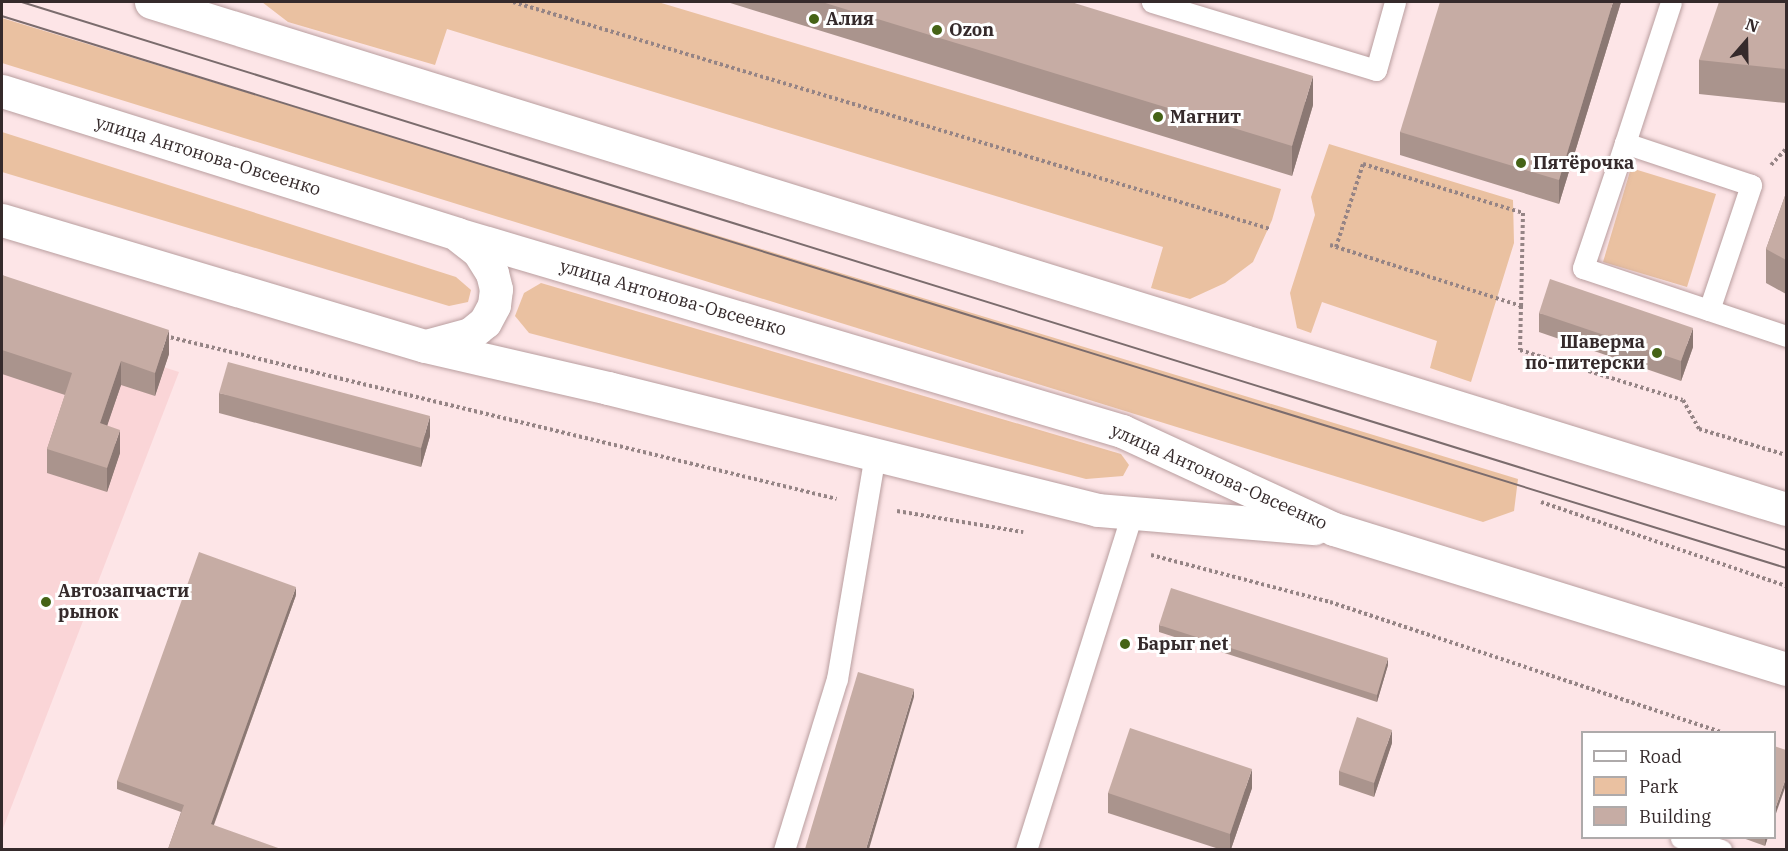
<!DOCTYPE html>
<html>
<head>
<meta charset="utf-8">
<style>
  body { margin:0 }
  #map { position:relative; width:1788px; height:851px; overflow:hidden; background:#fde5e7; font-family:"IBM Plex Serif",serif }
  div>[style] { position:absolute }
  .built>* { inset:0; background:#fad5d7 }
  .green>* { inset:0; background:#eac1a1 }
  .path>* { height:4px; margin-top:-2px; transform-origin:0; background:repeating-linear-gradient(90deg,#958485 0 3px,transparent 0 6px) }
  .roads { filter:drop-shadow(0 0 2px #b99e9f) drop-shadow(0 0 2px #b99e9f) }
  .service>* { height:21px; margin:-10.5px; padding:0 10.5px; transform-origin:10.5px; border-radius:10.5px; background:#fff }
  .minor>* { height:33px; margin:-16.5px; padding:0 16.5px; transform-origin:16.5px; border-radius:16.5px; background:#fff }
  .secondary>* { height:33px; margin:-16.5px; padding:0 16.5px; transform-origin:16.5px; border-radius:16.5px; background:#fff }
  .tram>* { height:1.5px; margin:-0.75px; padding:0 0.75px; transform-origin:0.75px; border-radius:0.75px; background:#7b6c6d }
  .wall>* { inset:0; background:#aa948d }
  .shaded-wall>* { inset:0; background:#8b7873 }
  .building>* { inset:0; background:#c6aca4 }
  .dots>* { width:16px; height:16px; translate:-50% -50%; box-sizing:border-box; border:3px solid #fff; border-radius:50% }
  span { translate:-50% -50%; white-space:nowrap; text-align:center; line-height:1.15; -webkit-text-stroke:6px #fff; paint-order:stroke }
  .poi-label { font-size:18px; color:#352a2b; font-weight:700 }
  .left { translate:0 -50%; text-align:left }
  .right { translate:-100% -50%; text-align:right }
  .street-label { font-size:18px; color:#352a2b }
  .frame { position:absolute; inset:0; border:3px solid #352a2b; pointer-events:none }
  .legend { position:absolute; left:1581px; top:731px; width:195px; height:108px; box-sizing:border-box; background:#fff; border:2px solid #aeaaaa; margin:0; padding:8px 10px; list-style:none; font-size:18px; color:#352a2b }
  .legend li { display:flex; align-items:center; gap:12px; height:30px }
  .legend b { width:30px; border:2px solid #aeaaaa }
  .north { position:absolute; left:1716px; top:12px; width:60px; height:60px; -webkit-text-stroke:4px #fff; paint-order:stroke; rotate:20deg; font-size:16px; font-weight:700; line-height:24px; text-align:center; color:#352a2b }
  .north::after { content:''; display:block; margin:auto; width:21px; height:27px; background:#352a2b; clip-path:polygon(50% 0,100% 100%,50% 72%,0 100%) }
</style>
</head>
<body>
<div id="map">
  <div class="built">
    <i style="clip-path:polygon(2px 316px,179px 372px,2px 831px)"></i>
  </div>
  <div class="green">
    <i style="clip-path:polygon(262px 2px,658px 2px,1281px 189px,1272px 220px,1253px 262px,1225px 283px,1190px 299px,1151px 288px,1163px 247px,447px 29px,435px 65px,288px 22px)"></i>
    <i style="clip-path:polygon(2px 18px,1518px 479px,1514px 511px,1483px 522px,2px 63px)"></i>
    <i style="clip-path:polygon(2px 132px,456px 277px,471px 290px,468px 302px,449px 306px,2px 172px)"></i>
    <i style="clip-path:polygon(1329px 144px,1513px 200px,1514px 243px,1471px 382px,1430px 368px,1437px 341px,1322px 302px,1311px 333px,1297px 328px,1290px 293px,1315px 215px,1311px 197px)"></i>
    <i style="clip-path:polygon(1631px 168px,1716px 194px,1687px 287px,1603px 262px)"></i>
    <i style="clip-path:polygon(541px 283px,1121px 454px,1129px 465px,1123px 476px,1086px 479px,529px 333px,515px 316px,524px 293px)"></i>
  </div>
  <div class="path">
    <i style="left:513px;top:2px;width:790px;rotate:16.69deg"></i>
    <i style="left:1771px;top:165px;width:22px;rotate:-47deg"></i>
    <i style="left:1330px;top:245px;width:201px;rotate:17.7deg"></i>
    <i style="left:1521px;top:306px;width:44px;rotate:91.3deg"></i>
    <i style="left:1520px;top:350px;width:170px;rotate:17.1deg"></i>
    <i style="left:1683px;top:400px;width:33px;rotate:61deg"></i>
    <i style="left:1699px;top:429px;width:91px;rotate:16.6deg"></i>
    <i style="left:1336px;top:247px;width:87px;rotate:-72deg"></i>
    <i style="left:1363px;top:164px;width:167px;rotate:17deg"></i>
    <i style="left:1523px;top:213px;width:93px;rotate:91.2deg"></i>
    <i style="left:165px;top:336px;width:691px;rotate:13.63deg"></i>
    <i style="left:1541px;top:502px;width:259px;rotate:18.9deg"></i>
    <i style="left:897px;top:511px;width:128px;rotate:9.5deg"></i>
    <i style="left:1151px;top:555px;width:185px;rotate:14.7deg"></i>
    <i style="left:1330px;top:602px;width:411px;rotate:18.4deg"></i>
  </div>
  <div class="roads">
    <div class="service">
      <i style="left:1152px;top:2px;width:234px;rotate:16.9deg"></i>
      <i style="left:1376px;top:70px;width:71px;rotate:-74.4deg"></i>
      <i style="left:1625px;top:143px;width:148px;rotate:-71.9deg"></i>
      <i style="left:1709px;top:310px;width:132px;rotate:-71.4deg"></i>
      <i style="left:1751px;top:185px;width:133px;rotate:-161.6deg"></i>
      <i style="left:1625px;top:143px;width:132px;rotate:108.6deg"></i>
      <i style="left:1583px;top:268px;width:214px;rotate:18.5deg"></i>
      <i style="left:1681px;top:838px;width:42px;rotate:16.7deg"></i>
      <i style="left:784px;top:850px;width:179px;rotate:-72.8deg"></i>
      <i style="left:837px;top:679px;width:227px;rotate:-80.4deg"></i>
      <i style="left:1026px;top:850px;width:353px;rotate:-72.5deg"></i>
    </div>
    <div class="minor">
      <i style="left:151px;top:2px;width:1712px;rotate:17.23deg"></i>
    </div>
    <div class="secondary">
      <i style="left:2px;top:91px;width:477px;rotate:17.4deg"></i>
      <i style="left:457px;top:234px;width:694px;rotate:16.5deg"></i>
      <i style="left:1122px;top:431px;width:234px;rotate:24.8deg"></i>
      <i style="left:1334px;top:529px;width:473px;rotate:17.2deg"></i>
      <i style="left:2px;top:220px;width:441px;rotate:16.6deg"></i>
      <i style="left:425px;top:346px;width:188px;rotate:12.9deg"></i>
      <i style="left:608px;top:388px;width:505px;rotate:13.98deg"></i>
      <i style="left:1098px;top:510px;width:217px;rotate:4.8deg"></i>
      <i style="left:430px;top:345px;width:41px;rotate:-15.4deg"></i>
      <i style="left:470px;top:334px;width:19px;rotate:-39deg"></i>
      <i style="left:485px;top:322px;width:19px;rotate:-62deg"></i>
      <i style="left:494px;top:305px;width:16px;rotate:-83deg"></i>
      <i style="left:496px;top:289px;width:16px;rotate:-104deg"></i>
      <i style="left:492px;top:273px;width:26px;rotate:-122deg"></i>
      <i style="left:478px;top:251px;width:24px;rotate:-142deg"></i>
    </div>
  </div>
  <div class="tram">
    <i style="left:22px;top:2px;width:1847px;rotate:17.26deg"></i>
    <i style="left:2px;top:16px;width:1867px;rotate:17.19deg"></i>
  </div>
  <div class="wall">
    <i style="clip-path:polygon(727px 2px,1071px 2px,1313px 105px,1292px 176px)"></i>
    <i style="clip-path:polygon(1621px 2px,1559px 204px,1400px 155px,1400px 132px)"></i>
    <i style="clip-path:polygon(1786px 2px,1786px 103px,1699px 94px,1699px 60px)"></i>
    <i style="clip-path:polygon(1786px 193px,1786px 294px,1766px 283px,1766px 249px)"></i>
    <i style="clip-path:polygon(2px 275px,169px 354px,155px 396px,121px 385px,107px 425px,120px 453px,107px 492px,47px 473px,47px 449px,65px 395px,2px 374px)"></i>
    <i style="clip-path:polygon(1539px 313px,1693px 347px,1681px 381px,1539px 332px)"></i>
    <i style="clip-path:polygon(219px 393px,430px 436px,421px 467px,219px 413px)"></i>
    <i style="clip-path:polygon(296px 595px,214px 825px,168px 849px,181px 812px,117px 789px,117px 781px)"></i>
    <i style="clip-path:polygon(1159px 625px,1388px 665px,1377px 702px,1159px 632px)"></i>
    <i style="clip-path:polygon(1392px 743px,1374px 797px,1339px 785px,1339px 771px)"></i>
    <i style="clip-path:polygon(1252px 788px,1231px 849px,1219px 849px,1108px 813px,1108px 793px)"></i>
    <i style="clip-path:polygon(1740px 837px,1768px 837px,1765px 846px)"></i>
  </div>
  <div class="shaded-wall">
    <i style="clip-path:polygon(1613px 2px,1621px 2px,1559px 204px,1559px 180px)"></i>
    <i style="clip-path:polygon(1313px 76px,1313px 105px,1292px 176px,1292px 146px)"></i>
    <i style="clip-path:polygon(1693px 328px,1693px 347px,1681px 381px,1681px 361px)"></i>
    <i style="clip-path:polygon(169px 330px,169px 354px,155px 396px,155px 373px)"></i>
    <i style="clip-path:polygon(121px 361px,121px 385px,100px 447px,100px 423px)"></i>
    <i style="clip-path:polygon(430px 416px,430px 436px,421px 467px,421px 448px)"></i>
    <i style="clip-path:polygon(120px 430px,120px 453px,107px 492px,107px 468px)"></i>
    <i style="clip-path:polygon(296px 587px,296px 595px,211px 832px,211px 824px)"></i>
    <i style="clip-path:polygon(1388px 658px,1388px 665px,1377px 702px,1377px 695px)"></i>
    <i style="clip-path:polygon(914px 689px,914px 697px,869px 849px,866px 849px)"></i>
    <i style="clip-path:polygon(1392px 730px,1392px 743px,1374px 797px,1374px 783px)"></i>
    <i style="clip-path:polygon(1252px 769px,1252px 788px,1231px 849px,1230px 849px,1230px 834px)"></i>
    <i style="clip-path:polygon(1786px 778px,1786px 785px,1774px 819px,1774px 812px)"></i>
    <i style="clip-path:polygon(1766px 837px,1768px 837px,1765px 846px,1765px 839px)"></i>
  </div>
  <div class="building">
    <i style="clip-path:polygon(822px 2px,1071px 2px,1313px 76px,1292px 146px)"></i>
    <i style="clip-path:polygon(1440px 2px,1613px 2px,1559px 180px,1400px 132px)"></i>
    <i style="clip-path:polygon(1719px 2px,1786px 2px,1786px 69px,1699px 60px)"></i>
    <i style="clip-path:polygon(1786px 193px,1786px 260px,1766px 249px)"></i>
    <i style="clip-path:polygon(2px 275px,169px 330px,155px 373px,121px 361px,100px 423px,120px 430px,107px 468px,47px 449px,72px 373px,2px 350px)"></i>
    <i style="clip-path:polygon(1550px 279px,1693px 328px,1681px 361px,1539px 313px)"></i>
    <i style="clip-path:polygon(228px 362px,430px 416px,421px 448px,219px 393px)"></i>
    <i style="clip-path:polygon(199px 552px,296px 587px,211px 824px,281px 849px,168px 849px,184px 805px,117px 781px)"></i>
    <i style="clip-path:polygon(1171px 588px,1388px 658px,1377px 695px,1159px 625px)"></i>
    <i style="clip-path:polygon(858px 672px,914px 689px,866px 849px,805px 849px)"></i>
    <i style="clip-path:polygon(1357px 717px,1392px 730px,1374px 783px,1339px 771px)"></i>
    <i style="clip-path:polygon(1130px 728px,1252px 769px,1230px 834px,1108px 793px)"></i>
    <i style="clip-path:polygon(1774px 746px,1786px 750px,1786px 778px,1774px 812px)"></i>
  </div>
  <div class="dots">
    <i style="left:814px;top:19px;background:#456316"></i>
    <i style="left:937px;top:30px;background:#456316"></i>
    <i style="left:1158px;top:117px;background:#456316"></i>
    <i style="left:1521px;top:163px;background:#456316"></i>
    <i style="left:1657px;top:353px;background:#456316"></i>
    <i style="left:46px;top:602px;background:#456316"></i>
    <i style="left:1125px;top:644px;background:#456316"></i>
  </div>
  <div class="poi-label">
    <span class="left" style="left:826px;top:19px">Алия</span>
    <span class="left" style="left:949px;top:30px">Ozon</span>
    <span class="left" style="left:1170px;top:117px">Магнит</span>
    <span class="left" style="left:1533px;top:163px">Пятёрочка</span>
    <span class="right" style="left:1645px;top:353px">Шаверма<br>по-питерски</span>
    <span class="left" style="left:58px;top:602px">Автозапчасти<br>рынок</span>
    <span class="left" style="left:1137px;top:644px">Барыг net</span>
  </div>
  <div class="street-label">
    <span style="left:208px;top:156px;rotate:17deg">улица Антонова-Овсеенко</span>
    <span style="left:673px;top:298px;rotate:16deg">улица Антонова-Овсеенко</span>
    <span style="left:1219px;top:477px;rotate:24deg">улица Антонова-Овсеенко</span>
  </div>
  <div class="frame"></div>
  <ul class="legend">
  <li><b style="height:8px;background:#fff"></b>Road</li>
  <li><b style="height:16px;background:#eac1a1"></b>Park</li>
  <li><b style="height:16px;background:#c6aca4"></b>Building</li>
  </ul>
  <div class="north">N</div>
</div>
</body>
</html>
